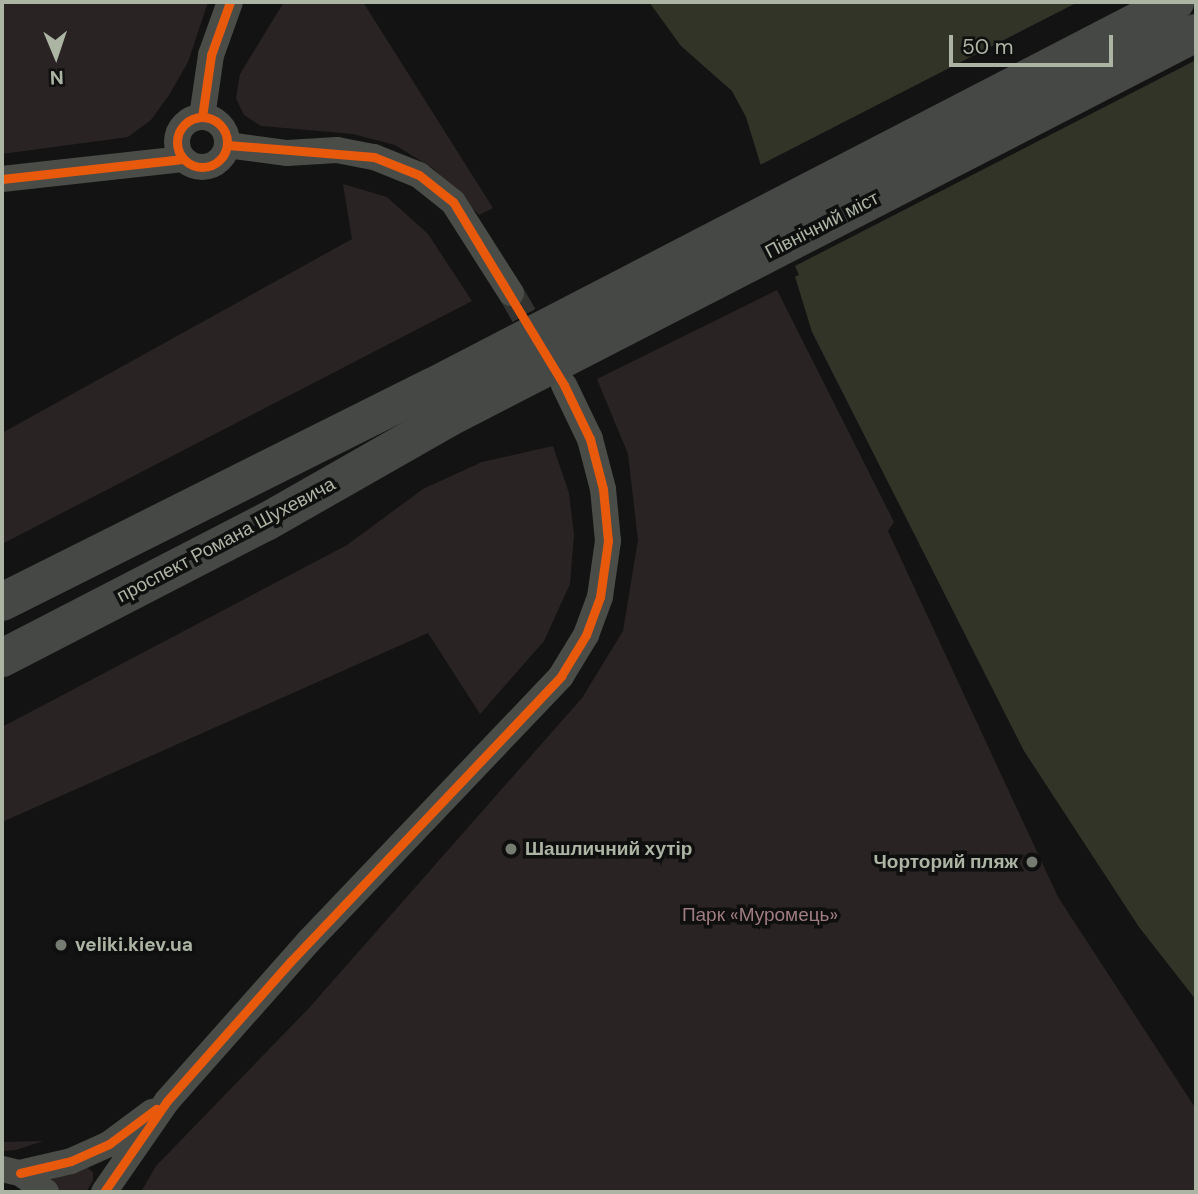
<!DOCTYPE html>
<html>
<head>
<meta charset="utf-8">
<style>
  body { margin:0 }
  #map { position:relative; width:1198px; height:1194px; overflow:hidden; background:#131313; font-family:"DM Sans",sans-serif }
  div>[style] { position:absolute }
  .green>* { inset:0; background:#2a2323 }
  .water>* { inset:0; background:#313427 }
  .pier>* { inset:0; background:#131313 }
  .street-tunnel>* { height:26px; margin-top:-13px; transform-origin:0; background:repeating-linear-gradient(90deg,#323330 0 26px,transparent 0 39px) }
  .street>* { height:26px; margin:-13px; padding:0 13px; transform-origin:13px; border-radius:13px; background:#4a4c48 }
  .street>.ring { margin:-13px; padding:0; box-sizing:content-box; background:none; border:26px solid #4a4c48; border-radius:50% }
  .primary>* { height:38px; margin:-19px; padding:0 19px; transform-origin:19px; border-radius:19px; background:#464845 }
  .primary-bridge>* { height:38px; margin:-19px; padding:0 19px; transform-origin:19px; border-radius:19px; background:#464845 }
  .cycleway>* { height:9px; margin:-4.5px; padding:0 4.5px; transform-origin:4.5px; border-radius:4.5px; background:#e8590c }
  .cycleway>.ring { margin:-4.5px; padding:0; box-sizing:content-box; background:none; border:9px solid #e8590c; border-radius:50% }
  .dots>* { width:19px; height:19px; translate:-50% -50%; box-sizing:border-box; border:4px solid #0e0f0e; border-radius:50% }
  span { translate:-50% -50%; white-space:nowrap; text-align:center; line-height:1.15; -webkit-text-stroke:7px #0e0f0e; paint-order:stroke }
  .street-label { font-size:19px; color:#acb4a4 }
  .poi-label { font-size:19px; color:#acb4a4; font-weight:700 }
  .left { translate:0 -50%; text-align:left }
  .right { translate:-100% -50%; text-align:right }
  .park-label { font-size:19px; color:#9f7c80 }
  .frame { position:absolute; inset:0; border:4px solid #acb4a4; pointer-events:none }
  .north { position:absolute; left:21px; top:21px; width:70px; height:70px; -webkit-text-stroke:5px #0e0f0e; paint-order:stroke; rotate:178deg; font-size:19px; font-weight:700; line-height:28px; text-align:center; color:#acb4a4 }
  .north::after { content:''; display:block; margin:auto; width:24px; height:32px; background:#acb4a4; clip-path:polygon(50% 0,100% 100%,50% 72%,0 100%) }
  .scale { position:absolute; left:949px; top:35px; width:164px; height:32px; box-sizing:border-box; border:4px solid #acb4a4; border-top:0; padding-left:9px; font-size:21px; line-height:24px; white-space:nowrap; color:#acb4a4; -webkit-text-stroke:5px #0e0f0e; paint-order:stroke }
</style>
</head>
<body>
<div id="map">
  <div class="green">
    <i style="clip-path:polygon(2px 2px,208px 2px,188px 62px,169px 95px,151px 120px,128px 137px,2px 154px)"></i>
    <i style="clip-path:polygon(284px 2px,363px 2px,493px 208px,479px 215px,434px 169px,395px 145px,353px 134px,261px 126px,244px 115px,236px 98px,240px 74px)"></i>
    <i style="clip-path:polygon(343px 184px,387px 197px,428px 234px,472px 301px,2px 544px,2px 433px,352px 239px)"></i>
    <i style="clip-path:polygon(777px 290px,894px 522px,888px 531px,1058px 897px,1196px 1109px,1196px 1192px,141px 1192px,156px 1166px,309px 1008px,582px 698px,623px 631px,638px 540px,628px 454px,597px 379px)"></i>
    <i style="clip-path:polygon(553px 446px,569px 493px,574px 535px,570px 584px,544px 641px,480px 714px,428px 633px,2px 822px,2px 727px,347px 545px,423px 489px,482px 462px)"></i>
    <i style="clip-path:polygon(43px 1141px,16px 1150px,2px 1151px,2px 1142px)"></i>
    <i style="clip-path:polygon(86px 1167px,93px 1172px,93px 1181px,86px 1192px,52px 1192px,48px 1187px,52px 1179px)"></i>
  </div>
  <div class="water">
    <i style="clip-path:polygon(649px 2px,1196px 2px,1196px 1000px,1139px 927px,1024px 751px,812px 332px,746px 117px,732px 91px,681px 46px)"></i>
  </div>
  <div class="pier">
    <i style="clip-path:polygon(1078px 2px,1196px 2px,1196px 60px,795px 266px,799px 275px,792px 278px,758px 166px)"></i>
  </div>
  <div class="street-tunnel">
    <i style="left:511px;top:293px;width:61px;rotate:59.7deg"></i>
  </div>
  <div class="street">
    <i class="ring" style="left:177px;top:117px;width:24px;height:24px"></i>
    <i style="left:202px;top:117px;width:63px;rotate:-81.7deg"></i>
    <i style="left:211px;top:55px;width:56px;rotate:-70.3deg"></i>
    <i style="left:227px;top:145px;width:61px;rotate:7.6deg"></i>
    <i style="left:287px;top:153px;width:50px;rotate:-3.4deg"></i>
    <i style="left:337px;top:150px;width:38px;rotate:11deg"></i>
    <i style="left:374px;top:157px;width:48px;rotate:21.8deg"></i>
    <i style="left:419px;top:175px;width:43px;rotate:38.5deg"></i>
    <i style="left:453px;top:202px;width:108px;rotate:57.5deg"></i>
    <i style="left:2px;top:179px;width:182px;rotate:-6.3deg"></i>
    <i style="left:2px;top:1169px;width:18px;rotate:13deg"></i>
    <i style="left:20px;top:1173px;width:32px;rotate:36deg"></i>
    <i style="left:20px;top:1173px;width:52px;rotate:-13.2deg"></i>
    <i style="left:71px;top:1161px;width:42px;rotate:-24.1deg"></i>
    <i style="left:109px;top:1144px;width:54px;rotate:-36.7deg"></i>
    <i style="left:104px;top:1192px;width:111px;rotate:-55.3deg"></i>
    <i style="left:167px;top:1101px;width:213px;rotate:-48.4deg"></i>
    <i style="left:308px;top:942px;width:367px;rotate:-46.4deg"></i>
    <i style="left:561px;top:676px;width:48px;rotate:-58.6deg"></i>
    <i style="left:586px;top:635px;width:40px;rotate:-69.8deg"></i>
    <i style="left:600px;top:597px;width:57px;rotate:-81.9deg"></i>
    <i style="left:608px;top:541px;width:52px;rotate:-95.5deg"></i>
    <i style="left:603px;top:489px;width:52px;rotate:-104.6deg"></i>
    <i style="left:590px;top:439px;width:60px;rotate:-115.7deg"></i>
  </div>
  <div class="primary">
    <i style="left:2px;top:602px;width:481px;rotate:-26.6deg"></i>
    <i style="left:2px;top:658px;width:297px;rotate:-27.3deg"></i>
    <i style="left:266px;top:522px;width:210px;rotate:-29.7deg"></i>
  </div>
  <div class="primary-bridge">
    <i style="left:432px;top:387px;width:837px;rotate:-27.39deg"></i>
    <i style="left:448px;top:418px;width:841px;rotate:-27.24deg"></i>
  </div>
  <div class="cycleway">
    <i class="ring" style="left:177px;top:117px;width:41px;height:41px"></i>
    <i style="left:202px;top:117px;width:63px;rotate:-81.7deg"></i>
    <i style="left:211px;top:55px;width:56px;rotate:-70.3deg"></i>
    <i style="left:2px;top:179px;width:182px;rotate:-6.3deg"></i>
    <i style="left:20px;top:1173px;width:52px;rotate:-13.2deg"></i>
    <i style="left:71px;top:1161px;width:42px;rotate:-24.1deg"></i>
    <i style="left:109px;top:1144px;width:59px;rotate:-36.7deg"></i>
    <i style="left:104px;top:1192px;width:111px;rotate:-55.3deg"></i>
    <i style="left:167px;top:1101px;width:187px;rotate:-48.5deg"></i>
    <i style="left:291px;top:961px;width:393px;rotate:-46.5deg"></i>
    <i style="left:561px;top:676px;width:48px;rotate:-58.6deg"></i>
    <i style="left:586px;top:635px;width:40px;rotate:-69.8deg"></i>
    <i style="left:600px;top:597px;width:57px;rotate:-81.9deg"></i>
    <i style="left:608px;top:541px;width:52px;rotate:-95.5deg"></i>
    <i style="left:603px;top:489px;width:52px;rotate:-104.6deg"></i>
    <i style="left:590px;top:439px;width:60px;rotate:-115.7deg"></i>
    <i style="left:564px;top:385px;width:214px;rotate:-121.2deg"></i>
    <i style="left:453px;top:202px;width:43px;rotate:-141.5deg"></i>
    <i style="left:419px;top:175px;width:48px;rotate:-158.2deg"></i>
    <i style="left:374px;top:157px;width:147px;rotate:-175.3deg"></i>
  </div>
  <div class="dots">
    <i style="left:511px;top:849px;background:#767c71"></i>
    <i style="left:1032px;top:862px;background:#767c71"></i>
    <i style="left:61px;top:945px;background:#767c71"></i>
  </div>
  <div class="street-label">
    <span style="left:822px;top:225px;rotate:-27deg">Північний міст</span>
    <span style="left:226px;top:540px;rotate:-28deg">проспект Романа Шухевича</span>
  </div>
  <div class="poi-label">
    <span class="left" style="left:525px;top:849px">Шашличний хутір</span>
    <span class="right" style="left:1018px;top:862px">Чорторий пляж</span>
    <span class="left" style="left:75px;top:945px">veliki.kiev.ua</span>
  </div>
  <div class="park-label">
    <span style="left:760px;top:915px">Парк «Муромець»</span>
  </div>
  <div class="frame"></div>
  <div class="north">N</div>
  <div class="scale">50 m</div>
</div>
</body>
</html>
